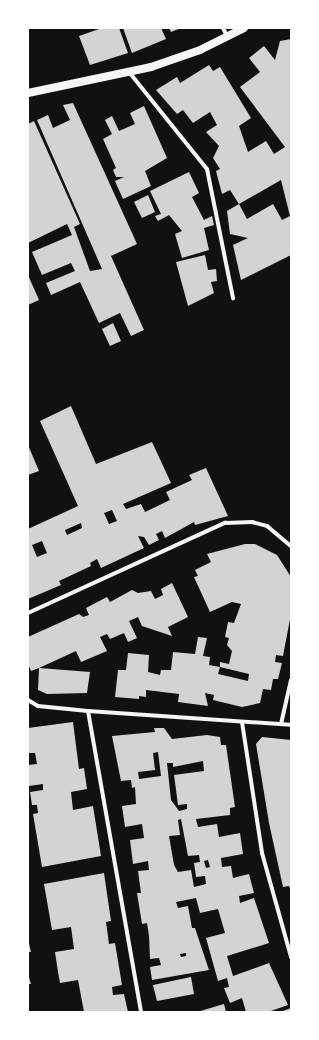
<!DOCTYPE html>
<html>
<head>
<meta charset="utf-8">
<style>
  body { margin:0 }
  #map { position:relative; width:319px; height:1040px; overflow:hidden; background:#111; font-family:Overpass,sans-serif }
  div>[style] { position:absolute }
  .building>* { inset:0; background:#d3d3d3 }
  .minor>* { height:4px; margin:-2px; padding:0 2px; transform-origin:2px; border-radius:2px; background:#f5f5f5 }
  .secondary>* { height:8px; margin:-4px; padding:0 4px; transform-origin:4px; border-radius:4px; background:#f5f5f5 }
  span { translate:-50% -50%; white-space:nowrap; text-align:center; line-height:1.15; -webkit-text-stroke:4px #fff; paint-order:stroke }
  .frame { position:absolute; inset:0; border:29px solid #fff; pointer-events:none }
</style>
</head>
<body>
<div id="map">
  <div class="building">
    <i style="clip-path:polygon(102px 28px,119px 28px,128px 53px,90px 65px,79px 36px)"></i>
    <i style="clip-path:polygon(123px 28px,161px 28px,166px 39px,132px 53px)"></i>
    <i style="clip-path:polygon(169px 28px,181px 28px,171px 32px)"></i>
    <i style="clip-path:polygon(291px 39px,291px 255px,241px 280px,233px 245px,248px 238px,230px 234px,227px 211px,239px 204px,247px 219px,273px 204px,282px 220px,290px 216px,281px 180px,239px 204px,230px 190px,222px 194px,216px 171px,220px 169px,213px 158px,219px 146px,206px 132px,217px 125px,210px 112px,193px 123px,183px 110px,177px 114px,156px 90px,177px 77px,180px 83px,209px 65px,213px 71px,220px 67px,251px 118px,239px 126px,248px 152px,266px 141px,274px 154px,285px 147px,240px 87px,260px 72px,249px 58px,264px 46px,275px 60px,280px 41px)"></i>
    <i style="clip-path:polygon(73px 103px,137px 244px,111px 256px,144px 330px,131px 336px,120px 313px,99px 323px,80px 282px,51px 295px,46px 283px,75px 271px,71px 263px,42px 275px,32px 252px,72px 235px,67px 224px,28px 243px,28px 124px,34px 121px,80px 224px,74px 227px,90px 271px,102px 269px,37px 120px,48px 115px,53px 128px,70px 120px,63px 105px)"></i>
    <i style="clip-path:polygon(144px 106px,167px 158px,145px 171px,151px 186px,123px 199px,115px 181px,124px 177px,116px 177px,113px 170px,116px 168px,103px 139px,112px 134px,105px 120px,112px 116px,119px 131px,135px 124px,130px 113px)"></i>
    <i style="clip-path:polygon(189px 172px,199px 193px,192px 197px,204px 220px,212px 216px,214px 225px,204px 228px,209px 250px,182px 258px,175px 234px,182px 231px,169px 215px,158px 221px,155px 216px,161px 214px,150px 191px)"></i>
    <i style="clip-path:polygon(148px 195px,155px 212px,142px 218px,134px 202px)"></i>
    <i style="clip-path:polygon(205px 255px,208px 270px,216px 269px,217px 281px,211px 282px,214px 293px,188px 306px,176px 262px)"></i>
    <i style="clip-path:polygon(28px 275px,39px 300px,28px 305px)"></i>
    <i style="clip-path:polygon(113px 323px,121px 341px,110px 346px,102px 329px)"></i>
    <i style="clip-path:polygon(evenodd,71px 406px,96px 464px,152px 442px,171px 483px,123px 504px,126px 509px,141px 504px,145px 512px,170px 500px,166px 492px,192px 480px,189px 475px,206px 468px,228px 516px,195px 525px,194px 522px,165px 538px,162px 531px,156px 534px,159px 540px,149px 545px,144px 537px,138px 536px,144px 548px,101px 568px,97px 559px,90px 563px,91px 566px,59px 581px,61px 585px,28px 599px,28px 529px,78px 506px,40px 421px,71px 406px,112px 510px,117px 521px,109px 524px,104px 513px,112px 510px,71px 406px,81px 523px,82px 528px,67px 535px,65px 530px,81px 523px,71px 406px,42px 541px,47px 553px,37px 557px,32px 545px,42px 541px)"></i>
    <i style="clip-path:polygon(28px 445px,39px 471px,28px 475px)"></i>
    <i style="clip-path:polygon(245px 544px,255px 544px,277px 555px,291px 577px,291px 614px,283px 656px,276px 655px,275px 662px,282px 663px,278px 679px,273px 679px,271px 690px,263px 689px,260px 703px,242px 707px,213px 700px,214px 695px,205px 693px,208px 706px,178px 702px,179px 694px,146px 690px,146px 697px,139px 696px,139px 699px,115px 697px,118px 670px,126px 670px,128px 653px,149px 655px,148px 672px,160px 675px,161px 670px,171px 670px,173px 652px,195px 654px,198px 637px,207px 638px,203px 656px,210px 657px,209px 665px,220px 667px,218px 674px,248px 681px,249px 674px,220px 667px,220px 662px,229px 664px,232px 651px,227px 645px,229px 638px,225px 637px,228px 622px,234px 623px,241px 604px,232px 602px,210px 612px,194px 577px,198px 576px,195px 570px,211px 562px,207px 554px)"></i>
    <i style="clip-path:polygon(172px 583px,188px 617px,168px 627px,172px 636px,142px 626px,138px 617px,129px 621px,137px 638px,128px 642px,124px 633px,110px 639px,107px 634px,100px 637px,107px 651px,81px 662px,76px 651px,39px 668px,90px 672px,87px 693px,47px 694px,38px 690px,39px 668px,31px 671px,28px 664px,28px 637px,79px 614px,83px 617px,89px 615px,86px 608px,107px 597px,110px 602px,132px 590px,138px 593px,151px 591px,155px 599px,163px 595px,161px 589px)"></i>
    <i style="clip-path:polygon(73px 722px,79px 769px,84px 768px,87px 789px,71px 792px,73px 810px,93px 806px,101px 856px,42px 867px,33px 814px,38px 813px,37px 805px,32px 805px,30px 792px,43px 790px,43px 784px,29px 786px,28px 765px,37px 764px,35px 753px,28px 753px,28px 728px)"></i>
    <i style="clip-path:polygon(evenodd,154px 728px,164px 728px,172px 739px,207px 735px,220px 737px,221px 745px,226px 745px,235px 807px,230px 808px,230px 815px,196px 819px,198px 827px,217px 824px,219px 837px,240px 833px,243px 854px,221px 858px,222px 867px,231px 866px,233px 878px,249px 874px,254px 893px,239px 896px,240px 903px,254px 898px,269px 943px,227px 956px,233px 976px,269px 963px,288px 1005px,268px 1012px,246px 1012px,242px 998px,230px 1003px,224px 988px,229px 987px,227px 978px,218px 981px,206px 938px,225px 933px,218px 909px,200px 913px,196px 898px,176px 902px,178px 908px,188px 906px,192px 928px,195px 928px,209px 970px,152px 980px,150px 967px,161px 965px,159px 958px,150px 959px,149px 936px,147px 923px,142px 924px,137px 893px,141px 893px,138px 871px,149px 870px,148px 861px,133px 864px,130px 840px,144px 838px,142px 824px,125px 827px,122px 806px,136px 804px,135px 787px,132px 788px,131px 780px,121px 781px,112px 736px,155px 732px,154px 728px,158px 752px,161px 776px,139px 779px,138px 772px,155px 770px,153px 753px,158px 752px,154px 728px,203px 761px,204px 771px,174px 775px,178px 805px,187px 804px,187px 809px,179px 811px,171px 800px,167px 763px,173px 763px,173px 767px,203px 761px,154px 728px,181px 819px,188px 856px,199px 855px,200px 862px,194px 863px,196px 877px,205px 876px,206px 884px,194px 887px,191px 870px,178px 872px,174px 865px,169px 836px,180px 835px,178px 820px,181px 819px,154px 728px,208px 860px,210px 867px,206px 868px,204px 861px,208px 860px,154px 728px,186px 953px,186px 956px,181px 957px,180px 954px,186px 953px)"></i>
    <i style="clip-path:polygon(262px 737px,291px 740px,291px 891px,289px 886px,283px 887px,269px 823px,256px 744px)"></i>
    <i style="clip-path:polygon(104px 873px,111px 921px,106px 922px,109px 944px,115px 943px,122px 985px,112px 987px,113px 995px,124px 994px,128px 1012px,84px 1012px,78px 980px,60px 983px,58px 972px,55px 952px,74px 949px,71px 927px,52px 930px,44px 884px)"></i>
    <i style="clip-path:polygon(28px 939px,31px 952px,28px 952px)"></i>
    <i style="clip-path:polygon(28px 974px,31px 984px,28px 984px)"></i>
    <i style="clip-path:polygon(191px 977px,194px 994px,157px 1001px,153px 985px)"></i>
    <i style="clip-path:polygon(224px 1004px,226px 1012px,197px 1012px)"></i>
    <i style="clip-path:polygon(291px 1008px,291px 1012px,280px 1012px)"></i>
  </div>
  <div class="minor">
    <i style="left:223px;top:28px;width:9px;rotate:63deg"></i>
    <i style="left:129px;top:72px;width:124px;rotate:51.2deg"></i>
    <i style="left:207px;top:169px;width:132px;rotate:78.6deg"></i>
    <i style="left:28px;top:613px;width:217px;rotate:-24.6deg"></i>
    <i style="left:225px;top:523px;width:27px;rotate:-2deg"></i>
    <i style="left:252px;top:522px;width:16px;rotate:15deg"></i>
    <i style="left:267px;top:526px;width:31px;rotate:40deg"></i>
    <i style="left:28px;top:700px;width:12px;rotate:31deg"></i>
    <i style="left:38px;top:706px;width:50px;rotate:5.7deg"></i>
    <i style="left:88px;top:711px;width:203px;rotate:3.9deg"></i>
    <i style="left:88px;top:711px;width:306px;rotate:80deg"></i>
    <i style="left:242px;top:722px;width:133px;rotate:81.3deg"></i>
    <i style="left:262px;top:853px;width:108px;rotate:74.4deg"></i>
    <i style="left:281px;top:724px;width:45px;rotate:-77.2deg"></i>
  </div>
  <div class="secondary">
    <i style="left:28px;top:93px;width:126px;rotate:-11.9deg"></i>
    <i style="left:151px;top:67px;width:52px;rotate:-19.1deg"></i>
    <i style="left:200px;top:50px;width:49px;rotate:-26.6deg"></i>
  </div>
  <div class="frame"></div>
</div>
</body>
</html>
